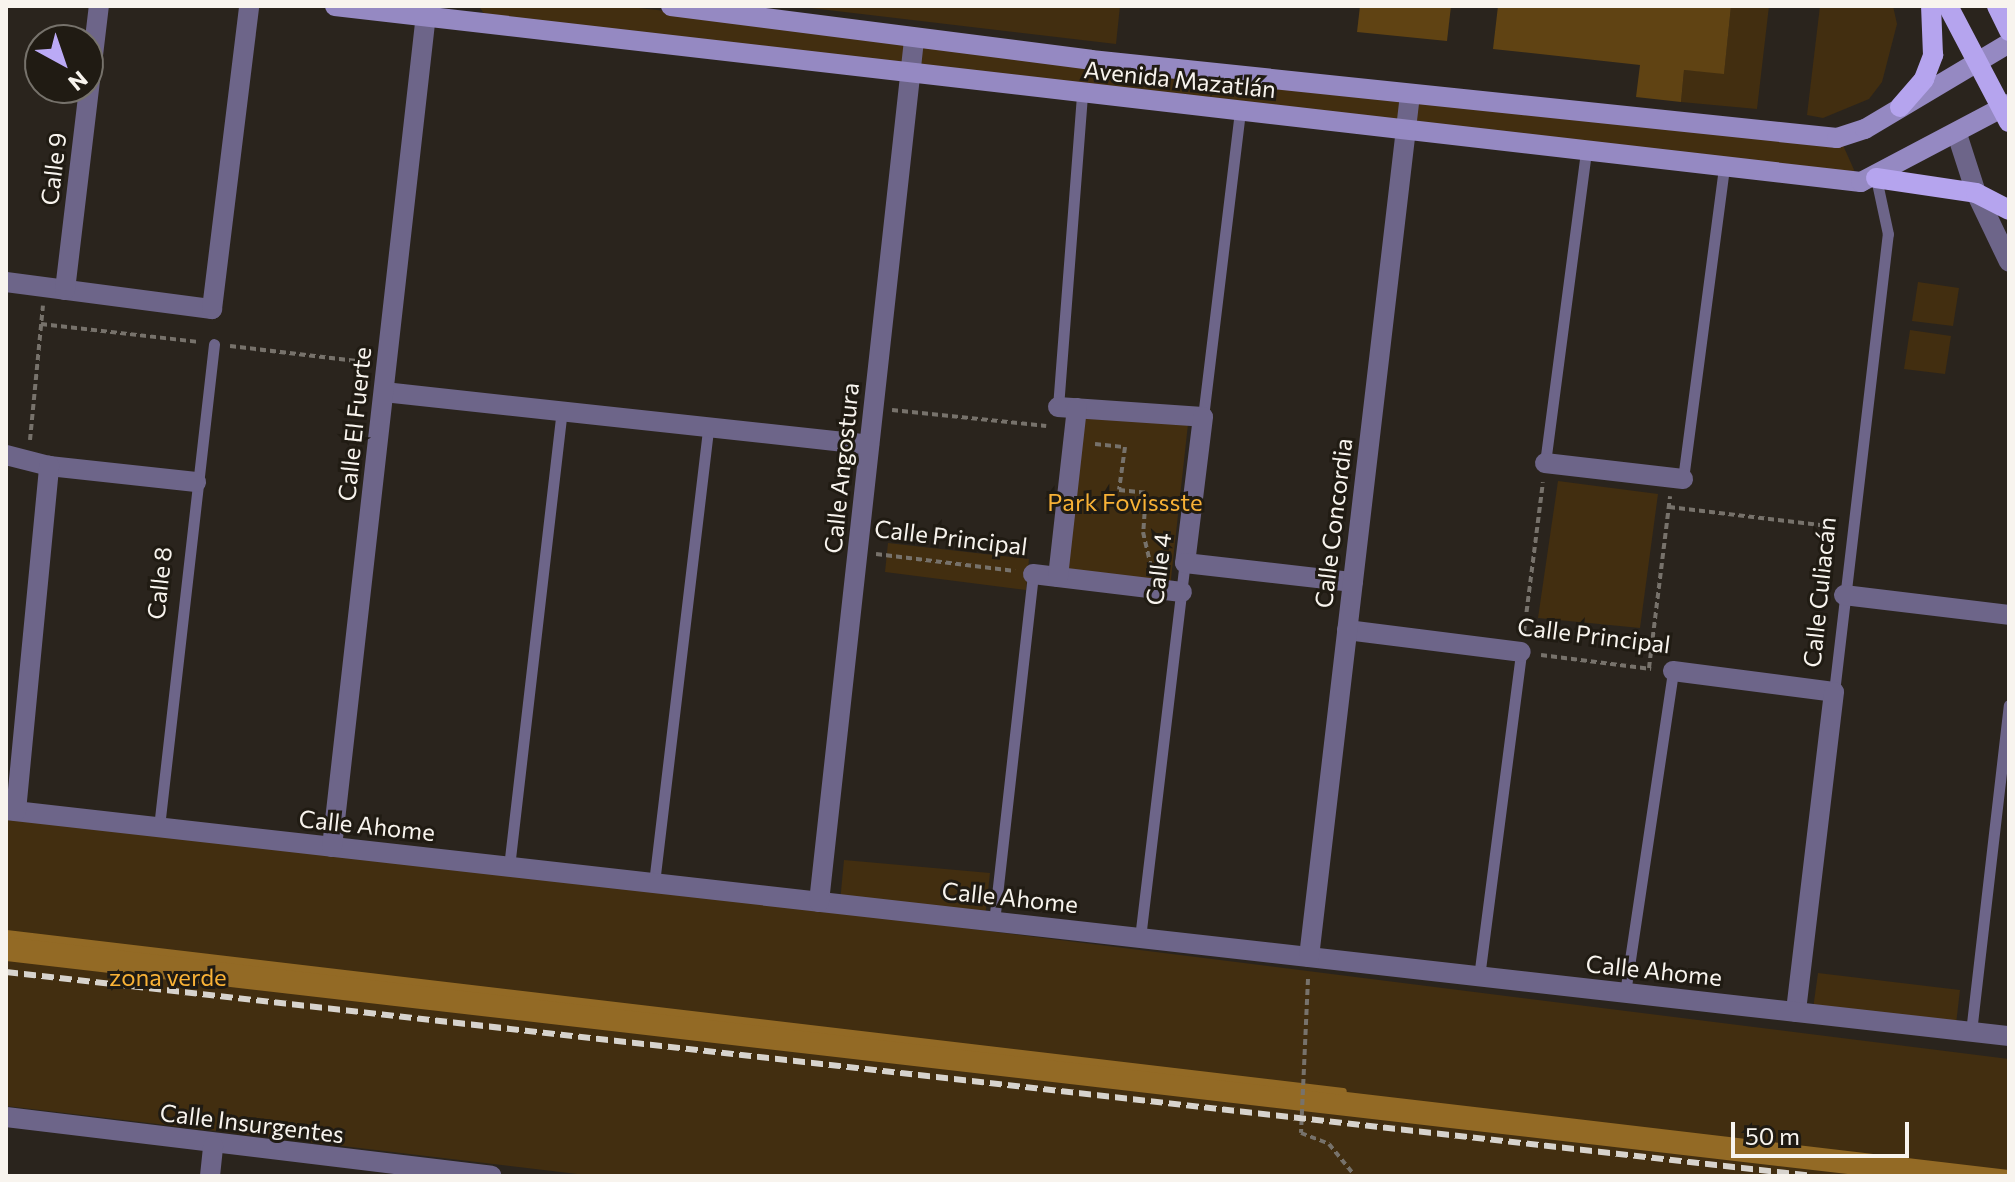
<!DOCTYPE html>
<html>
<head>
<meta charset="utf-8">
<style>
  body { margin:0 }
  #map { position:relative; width:2015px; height:1182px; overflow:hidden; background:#2a241d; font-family:Commissioner,sans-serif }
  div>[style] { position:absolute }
  .green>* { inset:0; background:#422e10 }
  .water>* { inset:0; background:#936a25 }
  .stream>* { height:7px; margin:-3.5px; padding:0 3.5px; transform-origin:3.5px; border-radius:3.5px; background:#936a25 }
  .building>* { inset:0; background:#604313 }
  .path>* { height:4px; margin-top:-2px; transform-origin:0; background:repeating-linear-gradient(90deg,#77726b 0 6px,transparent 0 10px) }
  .lane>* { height:11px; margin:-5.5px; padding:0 5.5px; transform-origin:5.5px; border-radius:5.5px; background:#6d6589 }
  .street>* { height:20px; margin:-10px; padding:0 10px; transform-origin:10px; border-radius:10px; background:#6d6589 }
  .secondary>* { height:20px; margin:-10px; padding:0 10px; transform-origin:10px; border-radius:10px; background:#9589c2 }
  .primary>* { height:20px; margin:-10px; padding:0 10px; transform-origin:10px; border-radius:10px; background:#b5a4ee }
  .rail>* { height:6px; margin-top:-3px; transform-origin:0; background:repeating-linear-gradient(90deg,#d7d3cd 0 12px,transparent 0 18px) }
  span { translate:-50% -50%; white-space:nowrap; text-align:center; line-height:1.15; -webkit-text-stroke:6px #201b13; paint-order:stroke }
  .street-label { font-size:24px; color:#f8f4ee }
  .park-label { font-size:24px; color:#f9b236 }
  .frame { position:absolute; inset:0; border:8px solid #f8f4ee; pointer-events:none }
  .north { position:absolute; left:24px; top:24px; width:80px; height:80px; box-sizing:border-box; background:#201b13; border:2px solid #76726b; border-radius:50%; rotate:140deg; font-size:22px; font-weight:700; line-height:32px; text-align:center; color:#f8f4ee }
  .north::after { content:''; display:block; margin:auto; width:28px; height:36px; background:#bbaaf6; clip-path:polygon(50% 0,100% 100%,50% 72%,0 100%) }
  .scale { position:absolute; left:1731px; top:1122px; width:178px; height:36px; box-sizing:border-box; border:4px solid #f8f4ee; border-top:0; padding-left:10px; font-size:24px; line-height:28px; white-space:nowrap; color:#f8f4ee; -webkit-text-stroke:6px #201b13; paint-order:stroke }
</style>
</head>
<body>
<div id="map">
  <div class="green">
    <i style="clip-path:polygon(479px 6px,621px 6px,1842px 143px,1855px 172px,486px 17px)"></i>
    <i style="clip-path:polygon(794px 6px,1120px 6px,1116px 44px)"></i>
    <i style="clip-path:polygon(1731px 6px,1769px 6px,1757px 109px,1681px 102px,1684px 70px,1724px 73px)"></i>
    <i style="clip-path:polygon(1820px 6px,1893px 6px,1897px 24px,1882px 82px,1869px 99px,1823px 118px,1807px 115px)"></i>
    <i style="clip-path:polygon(1918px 282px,1959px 288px,1953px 326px,1912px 321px)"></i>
    <i style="clip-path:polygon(1910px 330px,1951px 336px,1945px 374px,1904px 369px)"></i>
    <i style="clip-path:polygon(1080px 413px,1188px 424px,1170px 588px,1061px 580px)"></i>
    <i style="clip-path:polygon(1558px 481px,1658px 494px,1640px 628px,1538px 618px)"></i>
    <i style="clip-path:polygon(888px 543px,1029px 559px,1026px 590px,885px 572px)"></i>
    <i style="clip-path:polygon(6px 814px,159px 827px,2009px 1059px,2009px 1176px,594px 1176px,6px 1106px)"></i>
    <i style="clip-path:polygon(844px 860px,990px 873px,985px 918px,840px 902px)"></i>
    <i style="clip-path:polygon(1818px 973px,1960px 990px,1956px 1024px,1813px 1009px)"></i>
  </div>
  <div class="water">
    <i style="clip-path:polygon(6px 934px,2009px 1170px,2009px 1176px,1865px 1176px,6px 961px)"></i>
  </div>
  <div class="stream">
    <i style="left:6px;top:933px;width:1346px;rotate:6.74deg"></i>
  </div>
  <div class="building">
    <i style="clip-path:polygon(1360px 6px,1451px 6px,1447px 41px,1357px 32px)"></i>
    <i style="clip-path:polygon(1498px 6px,1731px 6px,1724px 74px,1684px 70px,1681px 102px,1636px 97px,1640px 65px,1493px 49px)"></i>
  </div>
  <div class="path">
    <i style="left:41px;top:324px;width:158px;rotate:6.5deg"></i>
    <i style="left:230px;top:346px;width:136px;rotate:6.8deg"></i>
    <i style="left:892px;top:410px;width:155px;rotate:5.9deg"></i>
    <i style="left:30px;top:440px;width:135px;rotate:-84.5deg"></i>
    <i style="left:1095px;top:444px;width:30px;rotate:6deg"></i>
    <i style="left:1125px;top:447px;width:43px;rotate:97.9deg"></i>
    <i style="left:1119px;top:490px;width:27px;rotate:6deg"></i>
    <i style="left:1146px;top:493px;width:39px;rotate:94deg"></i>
    <i style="left:1143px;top:532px;width:35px;rotate:77deg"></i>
    <i style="left:1669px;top:507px;width:169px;rotate:6.8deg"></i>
    <i style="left:876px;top:554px;width:140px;rotate:7deg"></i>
    <i style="left:1524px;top:632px;width:151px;rotate:-82.8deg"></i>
    <i style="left:1541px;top:655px;width:111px;rotate:7.3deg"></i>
    <i style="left:1649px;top:668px;width:173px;rotate:-83deg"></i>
    <i style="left:1308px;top:979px;width:154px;rotate:92.6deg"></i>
    <i style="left:1301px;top:1133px;width:30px;rotate:21deg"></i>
    <i style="left:1329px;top:1144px;width:41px;rotate:50.9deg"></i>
  </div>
  <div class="lane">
    <i style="left:1058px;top:407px;width:314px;rotate:-85.6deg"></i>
    <i style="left:1203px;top:417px;width:308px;rotate:-83.1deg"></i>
    <i style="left:1545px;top:463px;width:313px;rotate:-82.5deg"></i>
    <i style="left:1683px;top:479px;width:314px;rotate:-82.5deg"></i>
    <i style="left:1834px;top:692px;width:461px;rotate:-83.3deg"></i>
    <i style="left:1888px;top:234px;width:57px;rotate:-102.1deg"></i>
    <i style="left:159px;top:827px;width:486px;rotate:-83.5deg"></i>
    <i style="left:509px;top:867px;width:459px;rotate:-83.4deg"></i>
    <i style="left:654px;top:883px;width:457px;rotate:-83.2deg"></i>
    <i style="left:994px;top:922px;width:350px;rotate:-83.6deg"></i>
    <i style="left:1140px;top:938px;width:378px;rotate:-83.2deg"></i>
    <i style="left:1479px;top:977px;width:328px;rotate:-82.6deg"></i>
    <i style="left:1625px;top:993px;width:326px;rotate:-81.5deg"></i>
    <i style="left:1971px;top:1032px;width:329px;rotate:-83.4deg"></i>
  </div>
  <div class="street">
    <i style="left:1957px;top:134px;width:62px;rotate:72.1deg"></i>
    <i style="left:1976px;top:193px;width:76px;rotate:64.4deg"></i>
    <i style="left:6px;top:282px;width:208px;rotate:7.5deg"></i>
    <i style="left:212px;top:309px;width:305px;rotate:-83deg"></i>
    <i style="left:65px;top:290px;width:286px;rotate:-83.2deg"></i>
    <i style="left:384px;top:392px;width:488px;rotate:6.2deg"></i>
    <i style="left:1058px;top:407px;width:145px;rotate:3.9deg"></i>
    <i style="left:1203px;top:417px;width:147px;rotate:97deg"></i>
    <i style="left:1185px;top:563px;width:169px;rotate:6.5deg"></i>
    <i style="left:6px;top:455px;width:44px;rotate:14.3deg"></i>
    <i style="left:49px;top:466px;width:148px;rotate:6.2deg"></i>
    <i style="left:1545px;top:463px;width:139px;rotate:6.6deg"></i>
    <i style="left:1033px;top:574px;width:150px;rotate:6.9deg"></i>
    <i style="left:1058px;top:577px;width:170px;rotate:-83.6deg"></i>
    <i style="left:1844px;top:595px;width:166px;rotate:6.9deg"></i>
    <i style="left:1347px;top:630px;width:175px;rotate:7.2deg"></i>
    <i style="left:1673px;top:671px;width:162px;rotate:7.4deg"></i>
    <i style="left:1834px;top:692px;width:322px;rotate:96.8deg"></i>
    <i style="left:6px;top:810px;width:2016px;rotate:6.44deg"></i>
    <i style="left:16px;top:811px;width:347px;rotate:-84.5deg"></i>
    <i style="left:332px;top:847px;width:846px;rotate:-83.56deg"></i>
    <i style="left:819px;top:902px;width:867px;rotate:-83.71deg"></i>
    <i style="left:1309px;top:957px;width:869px;rotate:-83.32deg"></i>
    <i style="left:6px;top:1117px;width:489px;rotate:6.9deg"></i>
    <i style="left:210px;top:1176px;width:30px;rotate:-84deg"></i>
  </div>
  <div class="secondary">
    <i style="left:335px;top:6px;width:1536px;rotate:6.58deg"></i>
    <i style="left:1861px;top:182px;width:167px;rotate:-27.8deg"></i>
    <i style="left:671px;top:6px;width:423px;rotate:7.3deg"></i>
    <i style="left:1091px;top:60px;width:750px;rotate:5.97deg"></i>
    <i style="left:1837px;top:138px;width:29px;rotate:-18deg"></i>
    <i style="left:1865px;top:129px;width:168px;rotate:-30.8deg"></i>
  </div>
  <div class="primary">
    <i style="left:1948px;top:6px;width:131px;rotate:62.3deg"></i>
    <i style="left:1997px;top:6px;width:28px;rotate:64deg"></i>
    <i style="left:1900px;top:107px;width:37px;rotate:-49deg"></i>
    <i style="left:1924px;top:79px;width:26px;rotate:-69deg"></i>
    <i style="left:1933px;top:55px;width:49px;rotate:-92.3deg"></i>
    <i style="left:1876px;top:178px;width:101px;rotate:8.5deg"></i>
    <i style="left:1976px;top:193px;width:37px;rotate:27deg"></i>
  </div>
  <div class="rail">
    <i style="left:6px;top:972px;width:1817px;rotate:6.44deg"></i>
  </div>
  <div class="street-label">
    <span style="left:1180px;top:79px;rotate:6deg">Avenida Mazatlán</span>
    <span style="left:53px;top:169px;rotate:-83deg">Calle 9</span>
    <span style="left:354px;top:424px;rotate:-84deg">Calle El Fuerte</span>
    <span style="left:841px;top:468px;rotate:-84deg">Calle Angostura</span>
    <span style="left:1333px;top:523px;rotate:-83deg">Calle Concordia</span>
    <span style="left:951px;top:537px;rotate:7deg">Calle Principal</span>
    <span style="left:1158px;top:569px;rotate:-83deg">Calle 4</span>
    <span style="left:159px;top:583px;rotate:-84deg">Calle 8</span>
    <span style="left:1819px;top:592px;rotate:-84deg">Calle Culiacán</span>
    <span style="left:1594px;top:635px;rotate:7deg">Calle Principal</span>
    <span style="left:367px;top:825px;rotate:6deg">Calle Ahome</span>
    <span style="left:1010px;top:897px;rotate:6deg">Calle Ahome</span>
    <span style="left:1654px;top:970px;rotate:6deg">Calle Ahome</span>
    <span style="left:252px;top:1123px;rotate:7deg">Calle Insurgentes</span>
  </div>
  <div class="park-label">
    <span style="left:1125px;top:502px">Park Fovissste</span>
    <span style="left:168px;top:977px">zona verde</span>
  </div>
  <div class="frame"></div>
  <div class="north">N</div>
  <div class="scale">50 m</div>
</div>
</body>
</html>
